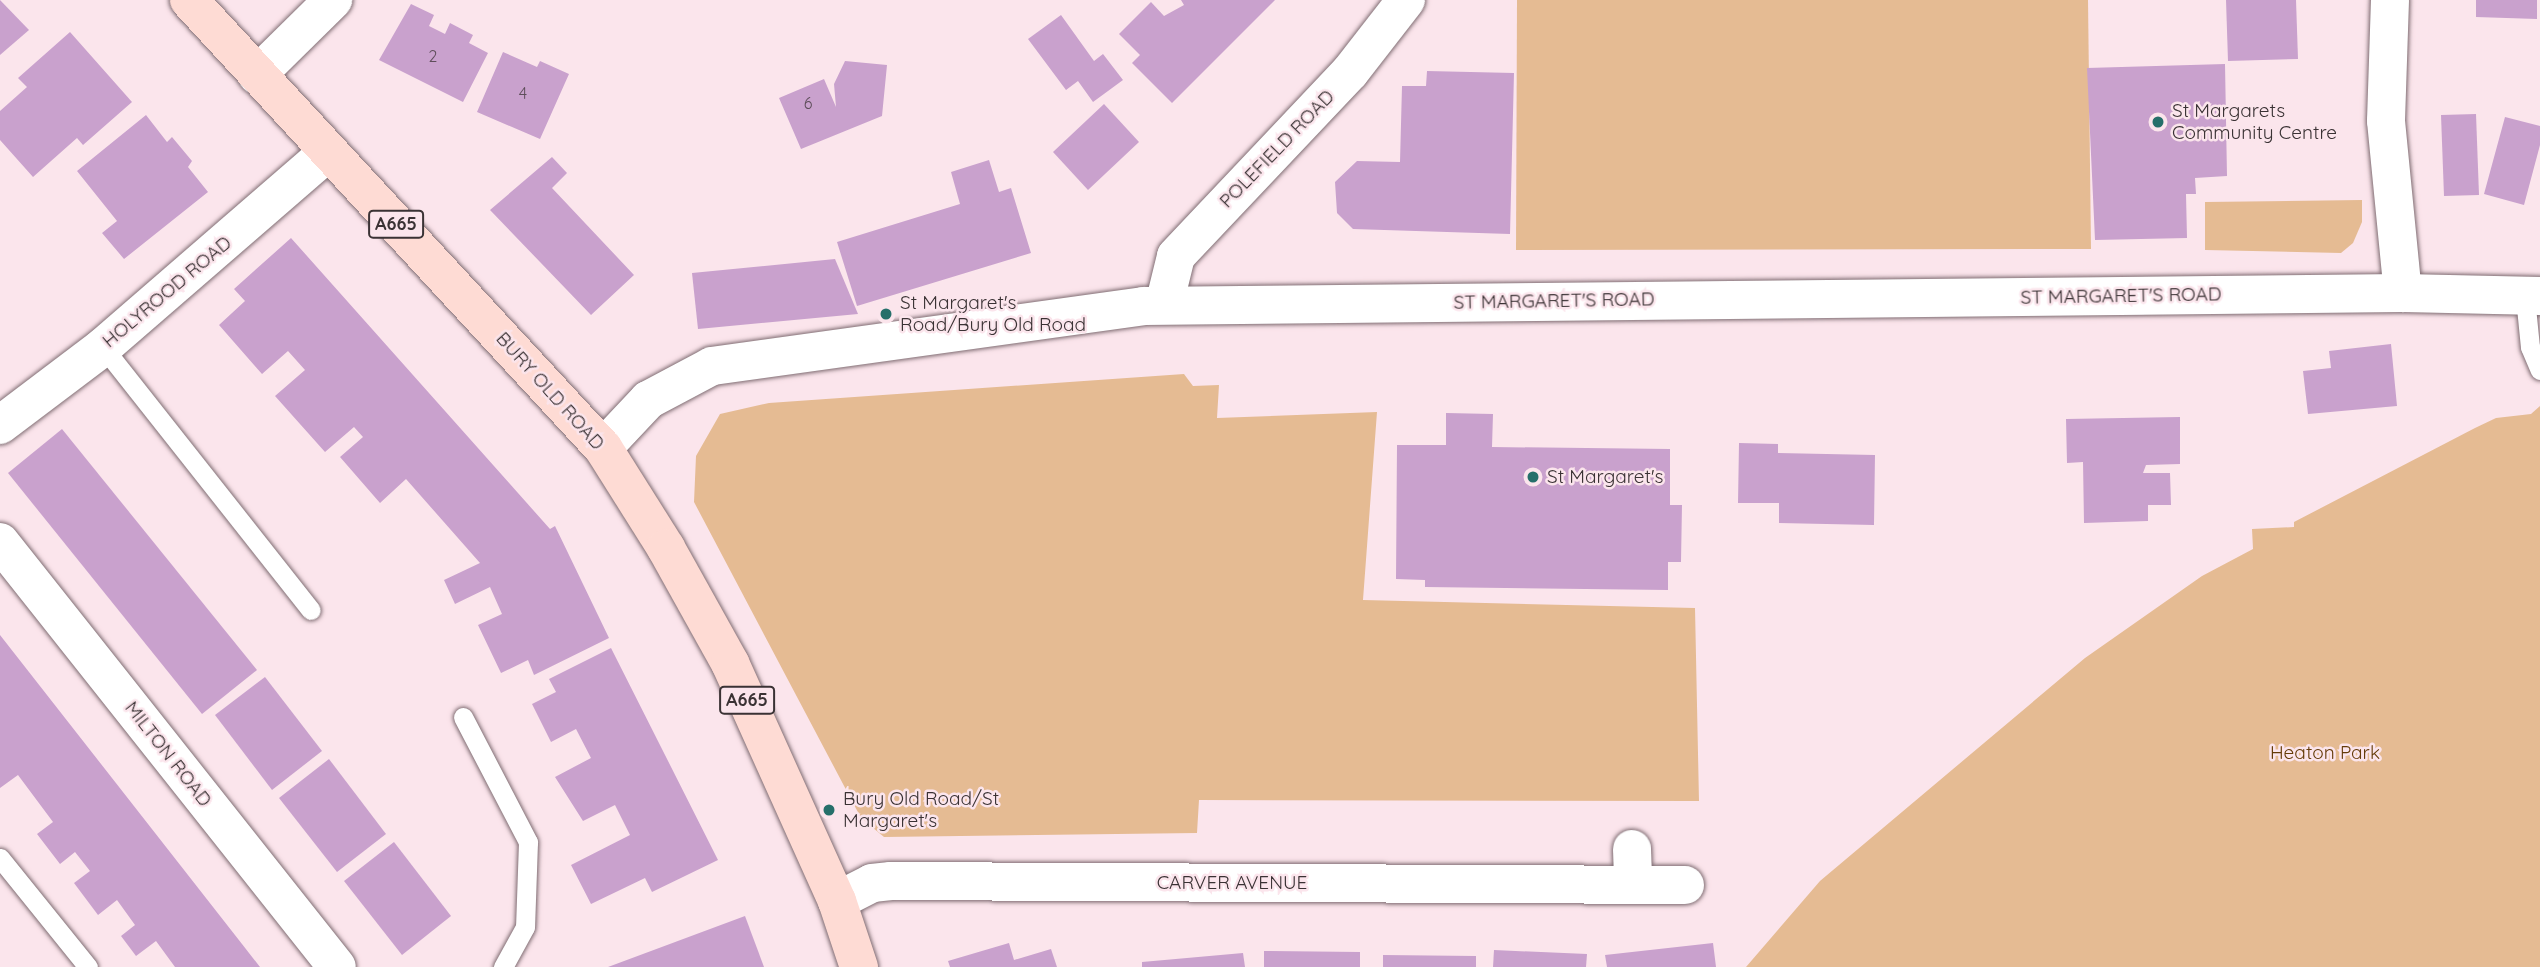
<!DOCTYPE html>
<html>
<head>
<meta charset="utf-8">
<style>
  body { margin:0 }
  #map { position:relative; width:2540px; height:967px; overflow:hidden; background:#fbe5ec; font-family:Quicksand,sans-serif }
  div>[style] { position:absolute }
  .green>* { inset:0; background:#e5bb93 }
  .building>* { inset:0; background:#c9a1cd }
  .roads { filter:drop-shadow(0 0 2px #806d73) drop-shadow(0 0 2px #806d73) }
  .service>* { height:19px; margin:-9.5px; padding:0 9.5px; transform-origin:9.5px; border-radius:9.5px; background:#fff }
  .minor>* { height:38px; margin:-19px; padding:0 19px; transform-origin:19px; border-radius:19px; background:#fff }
  .primary>* { height:38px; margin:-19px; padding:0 19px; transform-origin:19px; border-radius:19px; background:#fedbd4 }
  .dots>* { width:19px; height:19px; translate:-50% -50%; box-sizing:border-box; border:4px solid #fbe5ec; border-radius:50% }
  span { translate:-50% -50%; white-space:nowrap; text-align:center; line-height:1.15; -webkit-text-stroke:5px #fbe5ec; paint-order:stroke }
  .number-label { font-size:16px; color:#5e4e5a }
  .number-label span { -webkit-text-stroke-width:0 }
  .shield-label span { padding:2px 5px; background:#fbe5ec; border:2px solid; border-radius:5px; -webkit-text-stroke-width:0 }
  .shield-label { font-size:18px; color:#3a3234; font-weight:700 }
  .poi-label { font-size:19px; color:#3a3234 }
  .left { translate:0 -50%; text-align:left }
  .street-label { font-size:19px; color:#3a3234 }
  .park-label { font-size:19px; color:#653b08 }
</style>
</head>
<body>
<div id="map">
  <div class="green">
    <i style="clip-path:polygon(1517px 0,2088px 0,2091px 249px,1516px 250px)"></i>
    <i style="clip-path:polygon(2362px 200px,2362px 222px,2353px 243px,2341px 253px,2205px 250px,2205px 202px)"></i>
    <i style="clip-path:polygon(1184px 374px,1193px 386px,1219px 385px,1217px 418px,1377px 412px,1363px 600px,1695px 608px,1699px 801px,1199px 800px,1197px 833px,884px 837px,861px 818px,694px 502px,696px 456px,720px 414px,769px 403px)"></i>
    <i style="clip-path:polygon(2540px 406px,2540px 967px,1746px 967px,1820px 881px,2085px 658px,2202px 576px,2253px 549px,2252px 529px,2294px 527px,2294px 522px,2475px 428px,2496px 418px,2531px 414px)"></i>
  </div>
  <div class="building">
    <i style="clip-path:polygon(0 0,29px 30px,0 55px)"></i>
    <i style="clip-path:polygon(1181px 0,1275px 0,1172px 103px,1132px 63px,1140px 55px,1119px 34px,1151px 2px,1164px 16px,1184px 5px)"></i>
    <i style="clip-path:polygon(2226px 0,2296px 0,2298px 59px,2228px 61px)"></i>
    <i style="clip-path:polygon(2476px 0,2537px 0,2537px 19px,2476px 17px)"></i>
    <i style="clip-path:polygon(411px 4px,434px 15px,429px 26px,445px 34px,450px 23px,473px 35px,469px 43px,488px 53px,463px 102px,379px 60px)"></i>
    <i style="clip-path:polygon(1061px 15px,1094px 61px,1103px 54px,1123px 80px,1093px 102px,1078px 81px,1066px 90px,1028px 39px)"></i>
    <i style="clip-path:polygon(70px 32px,132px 102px,83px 145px,77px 138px,33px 177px,0 140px,0 111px,27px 87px,18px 78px)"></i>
    <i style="clip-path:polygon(503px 52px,537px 67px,540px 61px,569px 74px,540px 139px,477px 112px)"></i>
    <i style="clip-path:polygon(845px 61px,887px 65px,882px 116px,801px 149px,779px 98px,824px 79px,836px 107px,834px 84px)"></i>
    <i style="clip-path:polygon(2225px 64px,2227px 176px,2195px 178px,2196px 194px,2186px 194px,2187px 238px,2095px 240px,2087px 68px)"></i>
    <i style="clip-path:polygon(1427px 71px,1514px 73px,1510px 234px,1353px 229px,1337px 213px,1335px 182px,1357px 161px,1400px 162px,1402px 86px,1426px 86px)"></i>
    <i style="clip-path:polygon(1104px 104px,1139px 142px,1088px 190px,1053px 152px)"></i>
    <i style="clip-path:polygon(2476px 114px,2479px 195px,2444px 196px,2441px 115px)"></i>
    <i style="clip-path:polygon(146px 115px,167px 142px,172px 137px,192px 161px,188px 167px,208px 192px,124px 259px,102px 233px,117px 221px,77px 171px)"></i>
    <i style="clip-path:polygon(2505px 117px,2540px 126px,2540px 145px,2524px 205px,2484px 194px)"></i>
    <i style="clip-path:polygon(552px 157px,567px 173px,552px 188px,634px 275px,591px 315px,490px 210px)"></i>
    <i style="clip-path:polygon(989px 160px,999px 192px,1011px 188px,1031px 253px,857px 306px,837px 242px,960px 204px,951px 172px)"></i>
    <i style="clip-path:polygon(291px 238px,550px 529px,555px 526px,609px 638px,534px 675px,528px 660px,501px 673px,478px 625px,502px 614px,490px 587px,455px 604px,444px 580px,480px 563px,406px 479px,380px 503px,340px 457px,363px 437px,354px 427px,325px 452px,275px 396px,305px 370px,288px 351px,262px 374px,219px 325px,245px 301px,234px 289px)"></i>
    <i style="clip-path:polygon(835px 259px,858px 314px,698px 329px,692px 273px)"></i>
    <i style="clip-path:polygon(2391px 344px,2397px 406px,2308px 414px,2303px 371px,2331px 368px,2329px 351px)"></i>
    <i style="clip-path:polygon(1446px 413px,1493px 414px,1492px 447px,1670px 449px,1670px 505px,1682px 505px,1681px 562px,1668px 562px,1668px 590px,1425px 587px,1425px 580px,1396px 579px,1397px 445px,1446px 445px)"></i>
    <i style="clip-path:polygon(2180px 417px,2180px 464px,2146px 465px,2143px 473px,2170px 473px,2171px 505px,2148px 505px,2148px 521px,2084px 523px,2083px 462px,2067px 463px,2066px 419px)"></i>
    <i style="clip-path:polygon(62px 429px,257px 670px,202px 714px,8px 473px)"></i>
    <i style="clip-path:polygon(1739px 443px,1778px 444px,1778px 453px,1875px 455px,1874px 525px,1779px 523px,1779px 503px,1738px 503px)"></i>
    <i style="clip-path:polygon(0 635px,242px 944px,260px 967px,175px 967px,156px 941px,136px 956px,121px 936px,135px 925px,117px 900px,98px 915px,74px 883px,90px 871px,75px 852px,60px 864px,37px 834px,53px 822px,18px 775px,0 788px)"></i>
    <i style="clip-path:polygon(611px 648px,718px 860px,652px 892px,645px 878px,591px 904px,571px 865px,630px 835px,615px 805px,583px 821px,555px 777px,591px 758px,576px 729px,551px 742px,532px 704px,556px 692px,549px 679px)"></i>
    <i style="clip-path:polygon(265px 677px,322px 751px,272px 790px,215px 715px)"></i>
    <i style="clip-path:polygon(329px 759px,386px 834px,337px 872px,279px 798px)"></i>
    <i style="clip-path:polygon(394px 842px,451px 916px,402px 955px,344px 881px)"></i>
    <i style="clip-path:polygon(745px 916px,764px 967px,608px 967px)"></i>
    <i style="clip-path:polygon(1009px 943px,1014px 960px,1051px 949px,1057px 967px,950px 967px,948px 961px)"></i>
    <i style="clip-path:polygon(1713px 943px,1716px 967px,1607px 967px,1605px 955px)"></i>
    <i style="clip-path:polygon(1494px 950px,1587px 954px,1586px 967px,1493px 967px)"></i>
    <i style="clip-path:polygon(1264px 951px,1360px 952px,1360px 967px,1264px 967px)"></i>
    <i style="clip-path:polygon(1243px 953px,1245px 967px,1142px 967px,1142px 962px)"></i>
    <i style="clip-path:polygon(1383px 955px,1476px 956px,1476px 967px,1383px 967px)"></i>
  </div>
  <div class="roads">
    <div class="service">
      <i style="left:2525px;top:297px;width:50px;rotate:84.3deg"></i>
      <i style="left:2530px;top:347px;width:25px;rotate:67deg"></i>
      <i style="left:103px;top:347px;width:335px;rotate:51.7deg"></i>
      <i style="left:463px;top:717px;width:141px;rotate:62.5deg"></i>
      <i style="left:528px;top:842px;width:85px;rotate:92deg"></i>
      <i style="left:525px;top:927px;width:46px;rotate:118.8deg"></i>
      <i style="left:0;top:858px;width:140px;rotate:51.1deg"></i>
    </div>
    <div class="minor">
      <i style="left:2390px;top:0;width:121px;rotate:91.9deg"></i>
      <i style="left:2386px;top:121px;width:173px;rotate:84.4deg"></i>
      <i style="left:257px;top:75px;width:107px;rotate:-44.6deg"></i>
      <i style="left:1164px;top:305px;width:50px;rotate:-76.2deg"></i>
      <i style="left:1176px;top:256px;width:253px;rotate:-46.6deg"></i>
      <i style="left:1350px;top:72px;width:91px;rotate:-52.1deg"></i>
      <i style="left:0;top:425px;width:129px;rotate:-37.1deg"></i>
      <i style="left:103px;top:347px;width:298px;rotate:-40.9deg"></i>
      <i style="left:603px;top:448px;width:66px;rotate:-46.8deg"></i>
      <i style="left:648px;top:400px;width:72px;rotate:-28deg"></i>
      <i style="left:712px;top:366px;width:435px;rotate:-7.9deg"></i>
      <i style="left:1143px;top:306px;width:1260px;rotate:-0.59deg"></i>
      <i style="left:2403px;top:293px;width:137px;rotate:1.3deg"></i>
      <i style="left:0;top:542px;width:542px;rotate:51.59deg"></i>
      <i style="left:1632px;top:849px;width:35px;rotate:88deg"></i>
      <i style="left:837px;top:901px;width:39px;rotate:-27deg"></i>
      <i style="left:872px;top:883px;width:19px;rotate:-6deg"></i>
      <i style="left:891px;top:881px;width:794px;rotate:0.29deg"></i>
    </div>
    <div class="primary">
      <i style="left:189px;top:0;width:610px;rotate:47.26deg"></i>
      <i style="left:603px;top:448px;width:118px;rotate:57.8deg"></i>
      <i style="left:666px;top:548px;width:132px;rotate:60.9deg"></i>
      <i style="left:730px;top:663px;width:261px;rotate:65.8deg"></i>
      <i style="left:837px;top:901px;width:70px;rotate:71.6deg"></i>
    </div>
  </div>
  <div class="dots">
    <i style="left:2158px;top:122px;background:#256f6a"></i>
    <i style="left:886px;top:314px;background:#256f6a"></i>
    <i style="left:1533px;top:477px;background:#256f6a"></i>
    <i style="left:829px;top:810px;background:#256f6a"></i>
  </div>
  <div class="number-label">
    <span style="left:433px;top:56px">2</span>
    <span style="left:523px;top:93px">4</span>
    <span style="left:808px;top:103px">6</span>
  </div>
  <div class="shield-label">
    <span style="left:396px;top:224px">A665</span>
    <span style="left:747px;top:700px">A665</span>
  </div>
  <div class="poi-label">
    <span class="left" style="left:2172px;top:122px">St Margarets<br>Community Centre</span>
    <span class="left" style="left:900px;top:314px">St Margaret's<br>Road/Bury Old Road</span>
    <span class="left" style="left:1547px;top:477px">St Margaret's</span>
    <span class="left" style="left:843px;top:810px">Bury Old Road/St<br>Margaret's</span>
  </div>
  <div class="street-label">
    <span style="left:1277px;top:149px;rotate:-46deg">POLEFIELD ROAD</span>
    <span style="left:167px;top:292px;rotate:-40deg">HOLYROOD ROAD</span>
    <span style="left:2121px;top:296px;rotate:-1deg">ST MARGARET'S ROAD</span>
    <span style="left:1554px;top:301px;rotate:-1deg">ST MARGARET'S ROAD</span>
    <span style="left:550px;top:391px;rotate:48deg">BURY OLD ROAD</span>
    <span style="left:168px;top:754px;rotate:52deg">MILTON ROAD</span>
    <span style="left:1232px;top:883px">CARVER AVENUE</span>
  </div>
  <div class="park-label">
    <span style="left:2325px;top:753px">Heaton Park</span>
  </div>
</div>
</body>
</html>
